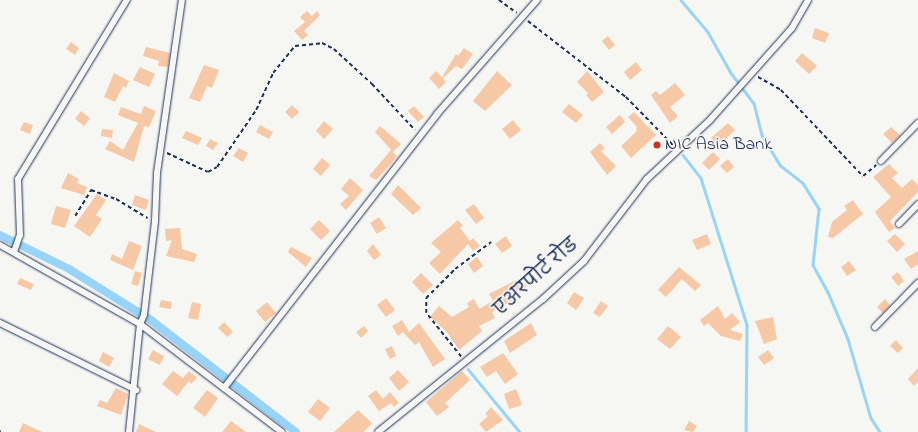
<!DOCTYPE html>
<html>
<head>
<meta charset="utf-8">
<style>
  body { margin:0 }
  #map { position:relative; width:918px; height:432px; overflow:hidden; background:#f6f6f2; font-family:"Indie Flower","Playpen Sans Deva",sans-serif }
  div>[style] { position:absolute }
  .stream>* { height:2.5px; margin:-1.25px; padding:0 1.25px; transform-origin:1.25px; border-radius:1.25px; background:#97d4f8 }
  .canal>* { height:8px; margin:-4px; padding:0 4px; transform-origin:4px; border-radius:4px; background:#97d4f8 }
  .building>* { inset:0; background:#f6c8a6 }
  .path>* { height:1.5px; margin-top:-0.75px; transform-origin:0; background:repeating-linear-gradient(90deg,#1b2f5e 0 4px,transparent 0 7px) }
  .roads { filter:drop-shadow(0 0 1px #1b2f5e) drop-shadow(0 0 1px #1b2f5e) }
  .street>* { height:6px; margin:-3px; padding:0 3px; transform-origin:3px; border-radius:3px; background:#f6f6f2 }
  .dots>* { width:11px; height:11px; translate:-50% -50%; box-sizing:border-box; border:2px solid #f6f6f2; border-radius:50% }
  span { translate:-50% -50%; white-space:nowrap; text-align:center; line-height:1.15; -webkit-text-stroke:3.5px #f6f6f2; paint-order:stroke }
  .poi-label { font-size:18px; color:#1b2f5e }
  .left { translate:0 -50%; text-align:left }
  .street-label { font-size:18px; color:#1b2f5e }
</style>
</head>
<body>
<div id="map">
  <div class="stream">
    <i style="left:681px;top:0;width:42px;rotate:49.8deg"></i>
    <i style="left:708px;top:32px;width:47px;rotate:60.7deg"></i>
    <i style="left:731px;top:73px;width:38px;rotate:53deg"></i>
    <i style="left:754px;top:103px;width:33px;rotate:76deg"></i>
    <i style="left:762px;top:135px;width:35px;rotate:59deg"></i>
    <i style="left:780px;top:165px;width:29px;rotate:38deg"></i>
    <i style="left:803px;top:183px;width:31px;rotate:58deg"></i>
    <i style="left:819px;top:209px;width:56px;rotate:96.1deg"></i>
    <i style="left:813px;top:265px;width:31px;rotate:61deg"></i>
    <i style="left:828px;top:292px;width:51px;rotate:66.9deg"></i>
    <i style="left:848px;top:339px;width:82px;rotate:73.8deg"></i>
    <i style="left:871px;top:418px;width:17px;rotate:57deg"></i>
    <i style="left:683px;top:155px;width:29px;rotate:52deg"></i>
    <i style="left:701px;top:178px;width:154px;rotate:72.6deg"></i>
    <i style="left:747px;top:325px;width:107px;rotate:90.5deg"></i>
    <i style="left:468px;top:369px;width:82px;rotate:50.5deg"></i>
  </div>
  <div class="canal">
    <i style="left:0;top:235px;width:77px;rotate:26.2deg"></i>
    <i style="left:69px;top:269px;width:97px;rotate:31.9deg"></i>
    <i style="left:151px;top:320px;width:183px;rotate:37.7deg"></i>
  </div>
  <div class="building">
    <i style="clip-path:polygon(307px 11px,312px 16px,317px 11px,320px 15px,304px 31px,308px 35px,302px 40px,294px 31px,305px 22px,300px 17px)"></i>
    <i style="clip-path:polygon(815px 28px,829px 33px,825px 43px,812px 38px)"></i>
    <i style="clip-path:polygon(608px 36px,615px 45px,609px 50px,602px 41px)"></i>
    <i style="clip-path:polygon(71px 42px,79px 48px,75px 55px,66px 49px)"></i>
    <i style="clip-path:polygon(146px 47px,170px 53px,168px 67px,158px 66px,159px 61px,143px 56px)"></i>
    <i style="clip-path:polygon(464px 48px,473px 54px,462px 69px,456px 66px,443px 78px,442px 77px,456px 54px,458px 56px)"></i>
    <i style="clip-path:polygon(802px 53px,817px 66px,809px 74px,795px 61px)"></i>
    <i style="clip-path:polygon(636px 62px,642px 70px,630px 80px,624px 72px)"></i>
    <i style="clip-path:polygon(204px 65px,219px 70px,212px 88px,207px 86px,200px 102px,189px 98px)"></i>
    <i style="clip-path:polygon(140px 67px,155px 74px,149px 87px,133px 80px)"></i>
    <i style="clip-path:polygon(436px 71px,446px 82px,439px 89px,429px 78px)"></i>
    <i style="clip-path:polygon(497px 71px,512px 85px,485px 111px,473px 101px)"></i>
    <i style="clip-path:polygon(587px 71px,604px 92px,592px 102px,586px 95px,588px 93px,577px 82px)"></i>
    <i style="clip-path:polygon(114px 73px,129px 81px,126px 88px,123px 86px,115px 102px,104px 97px)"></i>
    <i style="clip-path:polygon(675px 83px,685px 95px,670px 107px,678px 116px,670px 123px,651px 95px,656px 91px,660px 95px)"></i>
    <i style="clip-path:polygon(569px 104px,583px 115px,576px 123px,562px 112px)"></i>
    <i style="clip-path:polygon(292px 105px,299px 112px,292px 119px,285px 112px)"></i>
    <i style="clip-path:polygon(144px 106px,156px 111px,149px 127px,144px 126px,134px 162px,105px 149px,110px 141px,123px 150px,138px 123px,118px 115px,121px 107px,141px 114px)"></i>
    <i style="clip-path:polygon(414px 106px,424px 117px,418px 122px,408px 111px)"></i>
    <i style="clip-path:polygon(81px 111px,90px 118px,84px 126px,75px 119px)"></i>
    <i style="clip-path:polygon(634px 112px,656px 135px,631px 158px,621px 146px,636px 132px,637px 127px,628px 117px)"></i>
    <i style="clip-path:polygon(620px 115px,625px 122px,612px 134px,606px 127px)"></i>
    <i style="clip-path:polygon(513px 120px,521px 130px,510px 139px,502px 129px)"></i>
    <i style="clip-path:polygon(324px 121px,333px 129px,324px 139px,316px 131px)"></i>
    <i style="clip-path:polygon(24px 122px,33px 125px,30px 134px,20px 130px)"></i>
    <i style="clip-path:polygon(728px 123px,735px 130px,718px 146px,711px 138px)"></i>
    <i style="clip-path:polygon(260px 125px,273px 132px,269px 139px,256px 132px)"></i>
    <i style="clip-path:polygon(380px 126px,401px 144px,393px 152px,375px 132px)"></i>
    <i style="clip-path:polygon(891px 127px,900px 135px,892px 143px,883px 134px)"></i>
    <i style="clip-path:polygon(102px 129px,113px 130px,112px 138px,101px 136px)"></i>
    <i style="clip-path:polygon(186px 131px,202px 138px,198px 145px,182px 138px)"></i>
    <i style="clip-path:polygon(210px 139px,218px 143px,213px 150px,206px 146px)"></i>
    <i style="clip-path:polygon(600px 143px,605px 148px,601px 151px,616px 166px,607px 175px,590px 152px)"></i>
    <i style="clip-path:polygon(239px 148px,248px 153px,243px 162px,233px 156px)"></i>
    <i style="clip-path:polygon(391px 150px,397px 156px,390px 165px,376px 180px,369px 176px)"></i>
    <i style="clip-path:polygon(713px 152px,720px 159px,709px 170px,702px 163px)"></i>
    <i style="clip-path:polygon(322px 158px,330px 165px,321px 176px,313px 169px)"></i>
    <i style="clip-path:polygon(728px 159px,734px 167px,727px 173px,720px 166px)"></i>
    <i style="clip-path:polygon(889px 164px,898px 173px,892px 178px,902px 188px,912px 179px,918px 185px,918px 192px,890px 221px,895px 228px,889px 232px,875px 212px,891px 197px,873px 177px)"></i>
    <i style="clip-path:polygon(68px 173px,79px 179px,77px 183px,87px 187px,84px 195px,61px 188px)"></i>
    <i style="clip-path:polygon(350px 178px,363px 190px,346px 210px,340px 204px,349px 196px,341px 189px)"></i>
    <i style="clip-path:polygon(398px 185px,421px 208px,413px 215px,391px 194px)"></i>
    <i style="clip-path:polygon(97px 194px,106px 200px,96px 215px,102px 219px,90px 237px,74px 226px)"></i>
    <i style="clip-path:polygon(135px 195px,149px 200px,146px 210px,132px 205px)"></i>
    <i style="clip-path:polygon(853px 200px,863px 214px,833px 238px,828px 237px,832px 222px,847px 210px,844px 206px)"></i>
    <i style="clip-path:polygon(474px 204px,484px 218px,476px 224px,465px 210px)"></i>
    <i style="clip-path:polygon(56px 206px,71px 210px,65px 228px,51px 224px)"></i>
    <i style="clip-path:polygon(379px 217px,386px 228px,377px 234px,370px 223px)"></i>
    <i style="clip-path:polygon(319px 220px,330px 231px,321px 240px,310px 229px)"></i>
    <i style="clip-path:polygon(458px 220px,463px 226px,460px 228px,470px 241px,473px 238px,480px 246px,473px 251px,468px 244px,440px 274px,429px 263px,441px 252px,431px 243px)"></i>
    <i style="clip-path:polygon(180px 228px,182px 249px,197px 254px,194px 262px,166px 256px,172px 240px,166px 241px,165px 229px)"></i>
    <i style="clip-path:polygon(707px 234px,711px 244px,697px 250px,692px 240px)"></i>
    <i style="clip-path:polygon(895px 234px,905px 244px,897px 252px,887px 241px)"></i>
    <i style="clip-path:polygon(506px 236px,512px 246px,502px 253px,495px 244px)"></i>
    <i style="clip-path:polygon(129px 241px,142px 246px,133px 270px,110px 260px,112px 254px,122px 259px)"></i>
    <i style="clip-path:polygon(373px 244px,381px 255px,374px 260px,367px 251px)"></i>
    <i style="clip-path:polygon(291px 247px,312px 258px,306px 267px,288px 252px)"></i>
    <i style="clip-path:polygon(918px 251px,918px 264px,911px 269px,904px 259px)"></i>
    <i style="clip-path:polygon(477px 257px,483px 266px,474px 273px,468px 264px)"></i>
    <i style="clip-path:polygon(849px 261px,856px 270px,847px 276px,841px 267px)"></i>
    <i style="clip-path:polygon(679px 267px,701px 285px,695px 291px,682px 279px,666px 297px,658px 290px)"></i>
    <i style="clip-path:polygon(135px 271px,142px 273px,138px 286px,131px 284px)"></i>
    <i style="clip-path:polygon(898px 272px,904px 281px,898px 286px,891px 277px)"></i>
    <i style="clip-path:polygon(421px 273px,433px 285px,423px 294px,412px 282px)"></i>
    <i style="clip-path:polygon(20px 278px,34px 284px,31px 290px,17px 284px)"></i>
    <i style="clip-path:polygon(520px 278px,527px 286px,515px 295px,517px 298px,492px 312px,495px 318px,479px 326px,482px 331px,459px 350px,447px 332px,430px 317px,439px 306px,452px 317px,469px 307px,467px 303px,474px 299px,479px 309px,493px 301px,489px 294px)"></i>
    <i style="clip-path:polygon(574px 292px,584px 298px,576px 310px,567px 303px)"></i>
    <i style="clip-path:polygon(386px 298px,395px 310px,386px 317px,377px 305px)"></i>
    <i style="clip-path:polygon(885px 299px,890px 305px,883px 313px,877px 307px)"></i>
    <i style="clip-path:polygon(161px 300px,172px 302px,171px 309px,159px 307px)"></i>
    <i style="clip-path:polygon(601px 301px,608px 306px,600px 317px,593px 313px)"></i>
    <i style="clip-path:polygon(192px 302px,201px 304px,198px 320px,188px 318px)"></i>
    <i style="clip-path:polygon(267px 302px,276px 313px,265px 322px,256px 311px)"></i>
    <i style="clip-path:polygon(718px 306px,725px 319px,732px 313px,740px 322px,730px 330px,743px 334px,740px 341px,721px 336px,708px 323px,704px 326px,700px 320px)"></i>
    <i style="clip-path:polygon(773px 317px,777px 339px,764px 344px,755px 321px)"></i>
    <i style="clip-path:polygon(402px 320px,409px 332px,419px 323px,445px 359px,433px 367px,419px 342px,415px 345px,403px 332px,398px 336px,392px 326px)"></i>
    <i style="clip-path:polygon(224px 322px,233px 332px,227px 337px,218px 328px)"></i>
    <i style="clip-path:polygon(531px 323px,537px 335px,510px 353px,504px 341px)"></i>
    <i style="clip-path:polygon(364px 326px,368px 331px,361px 338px,356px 332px)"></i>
    <i style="clip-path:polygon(668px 326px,681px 337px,670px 349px,657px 339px)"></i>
    <i style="clip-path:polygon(896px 340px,903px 348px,898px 353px,890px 346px)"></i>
    <i style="clip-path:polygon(392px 346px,396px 356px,390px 359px,385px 349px)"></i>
    <i style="clip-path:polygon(153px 350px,164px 356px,160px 365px,148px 359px)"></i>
    <i style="clip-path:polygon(768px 350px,774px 358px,764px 365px,758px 357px)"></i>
    <i style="clip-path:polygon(103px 352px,114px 358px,109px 367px,99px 361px)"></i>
    <i style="clip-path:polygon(503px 353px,518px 374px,505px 384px,496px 371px,487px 377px,480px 367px)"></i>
    <i style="clip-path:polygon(918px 368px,918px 382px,914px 386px,908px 379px)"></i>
    <i style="clip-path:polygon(398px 370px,409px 382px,399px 391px,389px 378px)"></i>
    <i style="clip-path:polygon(173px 371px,183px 378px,189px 371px,197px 378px,191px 384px,189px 381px,177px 396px,162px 384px)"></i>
    <i style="clip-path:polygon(462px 371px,470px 380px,445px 403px,449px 407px,437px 416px,426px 402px)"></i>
    <i style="clip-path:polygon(116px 388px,128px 394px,121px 415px,97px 406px,100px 400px,107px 403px)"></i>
    <i style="clip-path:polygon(516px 389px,522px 405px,509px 409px,504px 394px)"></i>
    <i style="clip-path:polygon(207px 390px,218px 398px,205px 417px,193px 408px)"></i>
    <i style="clip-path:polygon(376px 390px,383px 399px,390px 392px,399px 403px,394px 407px,391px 403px,379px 411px,368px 396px)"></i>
    <i style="clip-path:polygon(318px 399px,330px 408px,320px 421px,308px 412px)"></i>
    <i style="clip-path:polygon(491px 407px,503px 420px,486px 432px,479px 424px,488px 416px,485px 414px)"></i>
    <i style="clip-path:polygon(358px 410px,372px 423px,364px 432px,334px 432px)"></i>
    <i style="clip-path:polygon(231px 421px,246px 432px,222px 432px)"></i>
    <i style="clip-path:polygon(689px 421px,697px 426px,693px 432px,684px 430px)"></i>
    <i style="clip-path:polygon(23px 423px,42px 432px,19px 432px)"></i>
    <i style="clip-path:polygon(139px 424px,156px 432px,136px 432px)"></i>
  </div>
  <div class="path">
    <i style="left:499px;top:0;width:22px;rotate:36deg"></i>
    <i style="left:528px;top:21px;width:124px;rotate:37.8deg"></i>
    <i style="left:626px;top:97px;width:69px;rotate:45.6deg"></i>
    <i style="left:758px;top:77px;width:26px;rotate:29deg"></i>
    <i style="left:781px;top:90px;width:119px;rotate:46.4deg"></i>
    <i style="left:863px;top:176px;width:17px;rotate:-40deg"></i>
    <i style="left:167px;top:153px;width:45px;rotate:24.9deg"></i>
    <i style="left:208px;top:172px;width:10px;rotate:-29deg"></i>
    <i style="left:217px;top:167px;width:69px;rotate:-55.6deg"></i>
    <i style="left:256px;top:110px;width:41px;rotate:-65.3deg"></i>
    <i style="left:273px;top:73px;width:35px;rotate:-51deg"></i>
    <i style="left:295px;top:46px;width:27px;rotate:-6deg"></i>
    <i style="left:322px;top:43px;width:13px;rotate:27deg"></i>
    <i style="left:334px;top:49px;width:52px;rotate:42.6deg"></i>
    <i style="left:372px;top:84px;width:63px;rotate:46.9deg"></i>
    <i style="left:75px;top:216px;width:31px;rotate:-58deg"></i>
    <i style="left:91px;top:190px;width:27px;rotate:20deg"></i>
    <i style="left:116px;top:199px;width:37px;rotate:31deg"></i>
    <i style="left:461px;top:357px;width:56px;rotate:-128.5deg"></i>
    <i style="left:426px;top:313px;width:15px;rotate:-90deg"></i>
    <i style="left:426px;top:298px;width:41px;rotate:-45deg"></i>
    <i style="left:455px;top:269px;width:45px;rotate:-36.9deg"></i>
    <i style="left:0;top:431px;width:1px;rotate:45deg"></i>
  </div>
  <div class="roads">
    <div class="street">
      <i style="left:881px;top:161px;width:53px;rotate:-45.8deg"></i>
      <i style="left:899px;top:224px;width:28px;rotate:-46deg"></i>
      <i style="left:0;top:245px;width:161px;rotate:29.4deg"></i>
      <i style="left:140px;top:324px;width:178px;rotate:37.3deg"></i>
      <i style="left:14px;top:252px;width:18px;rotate:-71deg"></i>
      <i style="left:20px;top:235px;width:56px;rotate:-92deg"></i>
      <i style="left:18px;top:179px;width:210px;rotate:-58.7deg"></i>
      <i style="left:0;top:323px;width:152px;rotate:26.2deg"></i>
      <i style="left:875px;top:327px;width:62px;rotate:-45.7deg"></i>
      <i style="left:224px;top:388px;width:347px;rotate:-52.1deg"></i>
      <i style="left:437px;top:114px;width:152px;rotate:-48.7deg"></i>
      <i style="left:129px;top:432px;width:109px;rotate:-84.2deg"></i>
      <i style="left:140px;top:324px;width:10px;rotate:-66deg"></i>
      <i style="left:144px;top:315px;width:95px;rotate:-83.3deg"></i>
      <i style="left:155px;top:221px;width:48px;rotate:-87.6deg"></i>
      <i style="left:157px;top:173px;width:175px;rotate:-81.8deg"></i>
      <i style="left:378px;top:432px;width:212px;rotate:-38.9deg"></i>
      <i style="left:543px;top:299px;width:56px;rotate:-42.8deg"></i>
      <i style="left:584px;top:261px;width:103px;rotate:-52.5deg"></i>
      <i style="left:647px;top:179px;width:86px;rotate:-43.1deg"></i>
      <i style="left:710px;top:120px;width:123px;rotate:-48.3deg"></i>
      <i style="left:792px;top:28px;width:32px;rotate:-60deg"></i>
    </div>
  </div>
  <div class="dots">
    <i style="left:657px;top:145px;background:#c8321e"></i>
  </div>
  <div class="poi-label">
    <span class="left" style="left:665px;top:145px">NIC Asia Bank</span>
  </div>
  <div class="street-label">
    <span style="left:537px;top:278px;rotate:-42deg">एअरपोर्ट रोड</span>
  </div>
</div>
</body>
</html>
